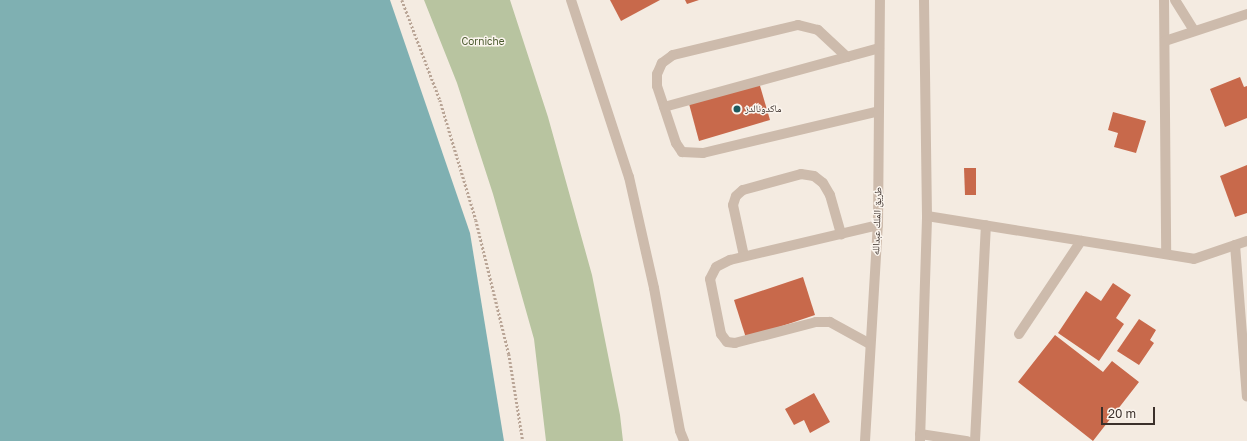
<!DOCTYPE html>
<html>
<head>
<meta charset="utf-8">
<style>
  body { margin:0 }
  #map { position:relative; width:1247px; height:441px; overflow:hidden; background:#f4ebe1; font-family:"Golos Text","Noto Naskh Arabic",sans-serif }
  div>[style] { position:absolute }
  .green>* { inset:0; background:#b8c4a0 }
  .water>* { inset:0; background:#7fb0b2 }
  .building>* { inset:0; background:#c8694b }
  .path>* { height:2.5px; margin-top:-1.25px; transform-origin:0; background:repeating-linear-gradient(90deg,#b9a596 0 2px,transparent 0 4px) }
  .minor>* { height:10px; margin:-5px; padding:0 5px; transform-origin:5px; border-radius:5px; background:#cdbbac }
  .dots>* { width:11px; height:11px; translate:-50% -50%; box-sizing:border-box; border:2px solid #fbf5ee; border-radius:50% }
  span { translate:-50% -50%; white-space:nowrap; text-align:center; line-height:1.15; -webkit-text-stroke:3px #fbf5ee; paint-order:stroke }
  .park-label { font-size:10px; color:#4a5a2e }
  .poi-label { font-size:10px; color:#3b302b }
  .left { translate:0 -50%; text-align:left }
  .street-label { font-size:10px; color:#3b302b }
  .scale { position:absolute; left:1101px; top:407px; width:54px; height:18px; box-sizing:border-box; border:2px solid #3b302b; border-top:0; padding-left:5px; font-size:12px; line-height:14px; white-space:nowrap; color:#3b302b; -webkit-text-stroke:3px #fbf5ee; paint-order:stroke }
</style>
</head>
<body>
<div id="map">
  <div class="green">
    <i style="clip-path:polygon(424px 0,510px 0,548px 117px,592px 275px,620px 415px,623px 441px,546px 441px,534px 339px,493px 194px,457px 83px)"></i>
  </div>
  <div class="water">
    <i style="clip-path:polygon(0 0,390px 0,470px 233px,504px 441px,0 441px)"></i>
  </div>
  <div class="building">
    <i style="clip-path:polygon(610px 0,660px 0,621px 21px)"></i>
    <i style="clip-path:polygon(685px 0,699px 0,687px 4px)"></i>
    <i style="clip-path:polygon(1240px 77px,1244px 87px,1247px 86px,1247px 118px,1225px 127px,1210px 89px)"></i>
    <i style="clip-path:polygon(758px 79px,770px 120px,699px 141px,688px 100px)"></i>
    <i style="clip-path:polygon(1113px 112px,1146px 121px,1136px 153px,1114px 147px,1118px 133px,1108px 130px)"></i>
    <i style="clip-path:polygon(1247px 165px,1247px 213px,1235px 217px,1220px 176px)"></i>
    <i style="clip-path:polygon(964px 168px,976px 168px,976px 195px,965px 195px)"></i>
    <i style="clip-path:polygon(803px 277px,815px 315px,746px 338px,734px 300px)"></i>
    <i style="clip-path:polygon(1113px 283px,1131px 295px,1116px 318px,1124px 324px,1099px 361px,1058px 333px,1086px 291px,1101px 301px)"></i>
    <i style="clip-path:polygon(1139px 319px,1156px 330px,1150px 340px,1154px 343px,1139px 365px,1117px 351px)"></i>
    <i style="clip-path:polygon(1055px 335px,1103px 372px,1112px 361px,1139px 382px,1093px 441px,1018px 382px)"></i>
    <i style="clip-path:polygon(814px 393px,830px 422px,810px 433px,804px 420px,794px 425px,785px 409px)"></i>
  </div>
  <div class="path">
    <i style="left:402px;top:0;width:107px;rotate:69.2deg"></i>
    <i style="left:440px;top:100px;width:125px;rotate:73.3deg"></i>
    <i style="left:476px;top:220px;width:138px;rotate:76.2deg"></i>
    <i style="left:509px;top:354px;width:88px;rotate:80.9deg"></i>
  </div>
  <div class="minor">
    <i style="left:571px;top:0;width:186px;rotate:71.9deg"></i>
    <i style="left:629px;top:177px;width:114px;rotate:77.3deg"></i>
    <i style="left:654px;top:288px;width:145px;rotate:79.7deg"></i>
    <i style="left:680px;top:431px;width:11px;rotate:68deg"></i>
    <i style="left:1164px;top:0;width:254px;rotate:89.5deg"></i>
    <i style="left:1175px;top:0;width:36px;rotate:58deg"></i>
    <i style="left:1165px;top:41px;width:86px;rotate:-18.2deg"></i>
    <i style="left:847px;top:57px;width:40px;rotate:-137deg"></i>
    <i style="left:818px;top:30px;width:21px;rotate:-166deg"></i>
    <i style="left:798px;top:25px;width:129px;rotate:166.5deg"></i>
    <i style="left:673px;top:55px;width:14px;rotate:144deg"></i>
    <i style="left:662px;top:63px;width:12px;rotate:114deg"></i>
    <i style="left:657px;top:74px;width:12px;rotate:90deg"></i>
    <i style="left:657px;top:86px;width:60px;rotate:71.6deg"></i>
    <i style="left:676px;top:143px;width:11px;rotate:56deg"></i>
    <i style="left:682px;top:152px;width:21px;rotate:3deg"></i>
    <i style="left:703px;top:153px;width:181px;rotate:-13.4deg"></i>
    <i style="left:664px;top:107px;width:223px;rotate:-15.3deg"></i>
    <i style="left:927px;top:216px;width:270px;rotate:9.1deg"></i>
    <i style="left:1194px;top:259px;width:56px;rotate:-18.8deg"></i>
    <i style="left:1235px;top:245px;width:152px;rotate:85.5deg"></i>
    <i style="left:744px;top:256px;width:52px;rotate:-102.2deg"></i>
    <i style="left:733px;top:205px;width:9px;rotate:-72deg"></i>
    <i style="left:736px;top:196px;width:9px;rotate:-41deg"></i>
    <i style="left:743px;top:190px;width:60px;rotate:-15.4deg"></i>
    <i style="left:801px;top:174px;width:13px;rotate:9deg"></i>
    <i style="left:814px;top:176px;width:11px;rotate:38deg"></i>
    <i style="left:823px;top:183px;width:14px;rotate:60deg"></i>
    <i style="left:830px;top:195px;width:41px;rotate:74.2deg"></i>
    <i style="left:1019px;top:334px;width:112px;rotate:-56.3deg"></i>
    <i style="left:870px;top:344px;width:46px;rotate:-151.2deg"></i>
    <i style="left:830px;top:322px;width:14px;rotate:180deg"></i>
    <i style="left:816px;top:322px;width:84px;rotate:165.5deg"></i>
    <i style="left:735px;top:343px;width:8px;rotate:-173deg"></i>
    <i style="left:727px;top:342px;width:10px;rotate:-127deg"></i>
    <i style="left:721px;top:334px;width:56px;rotate:-101.3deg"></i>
    <i style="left:710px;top:279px;width:13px;rotate:-63deg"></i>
    <i style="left:716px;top:267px;width:16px;rotate:-27deg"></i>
    <i style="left:730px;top:260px;width:152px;rotate:-13.3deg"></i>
    <i style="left:920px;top:434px;width:48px;rotate:8.5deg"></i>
    <i style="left:865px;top:441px;width:216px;rotate:-86.6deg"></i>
    <i style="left:878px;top:225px;width:225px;rotate:-89.5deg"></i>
    <i style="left:920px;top:441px;width:225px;rotate:-88.2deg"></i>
    <i style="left:927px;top:216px;width:216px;rotate:-90.8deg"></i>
    <i style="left:975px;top:441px;width:216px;rotate:-87.1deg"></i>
  </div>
  <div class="dots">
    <i style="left:737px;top:109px;background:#1f5a5e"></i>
  </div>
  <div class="park-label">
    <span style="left:483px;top:42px">Corniche</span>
  </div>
  <div class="poi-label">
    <span class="left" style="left:745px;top:109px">ماكدونالدز</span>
  </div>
  <div class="street-label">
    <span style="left:877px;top:221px;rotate:-88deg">طريق الملك عبدالله</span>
  </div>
  <div class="scale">20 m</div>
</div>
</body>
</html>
